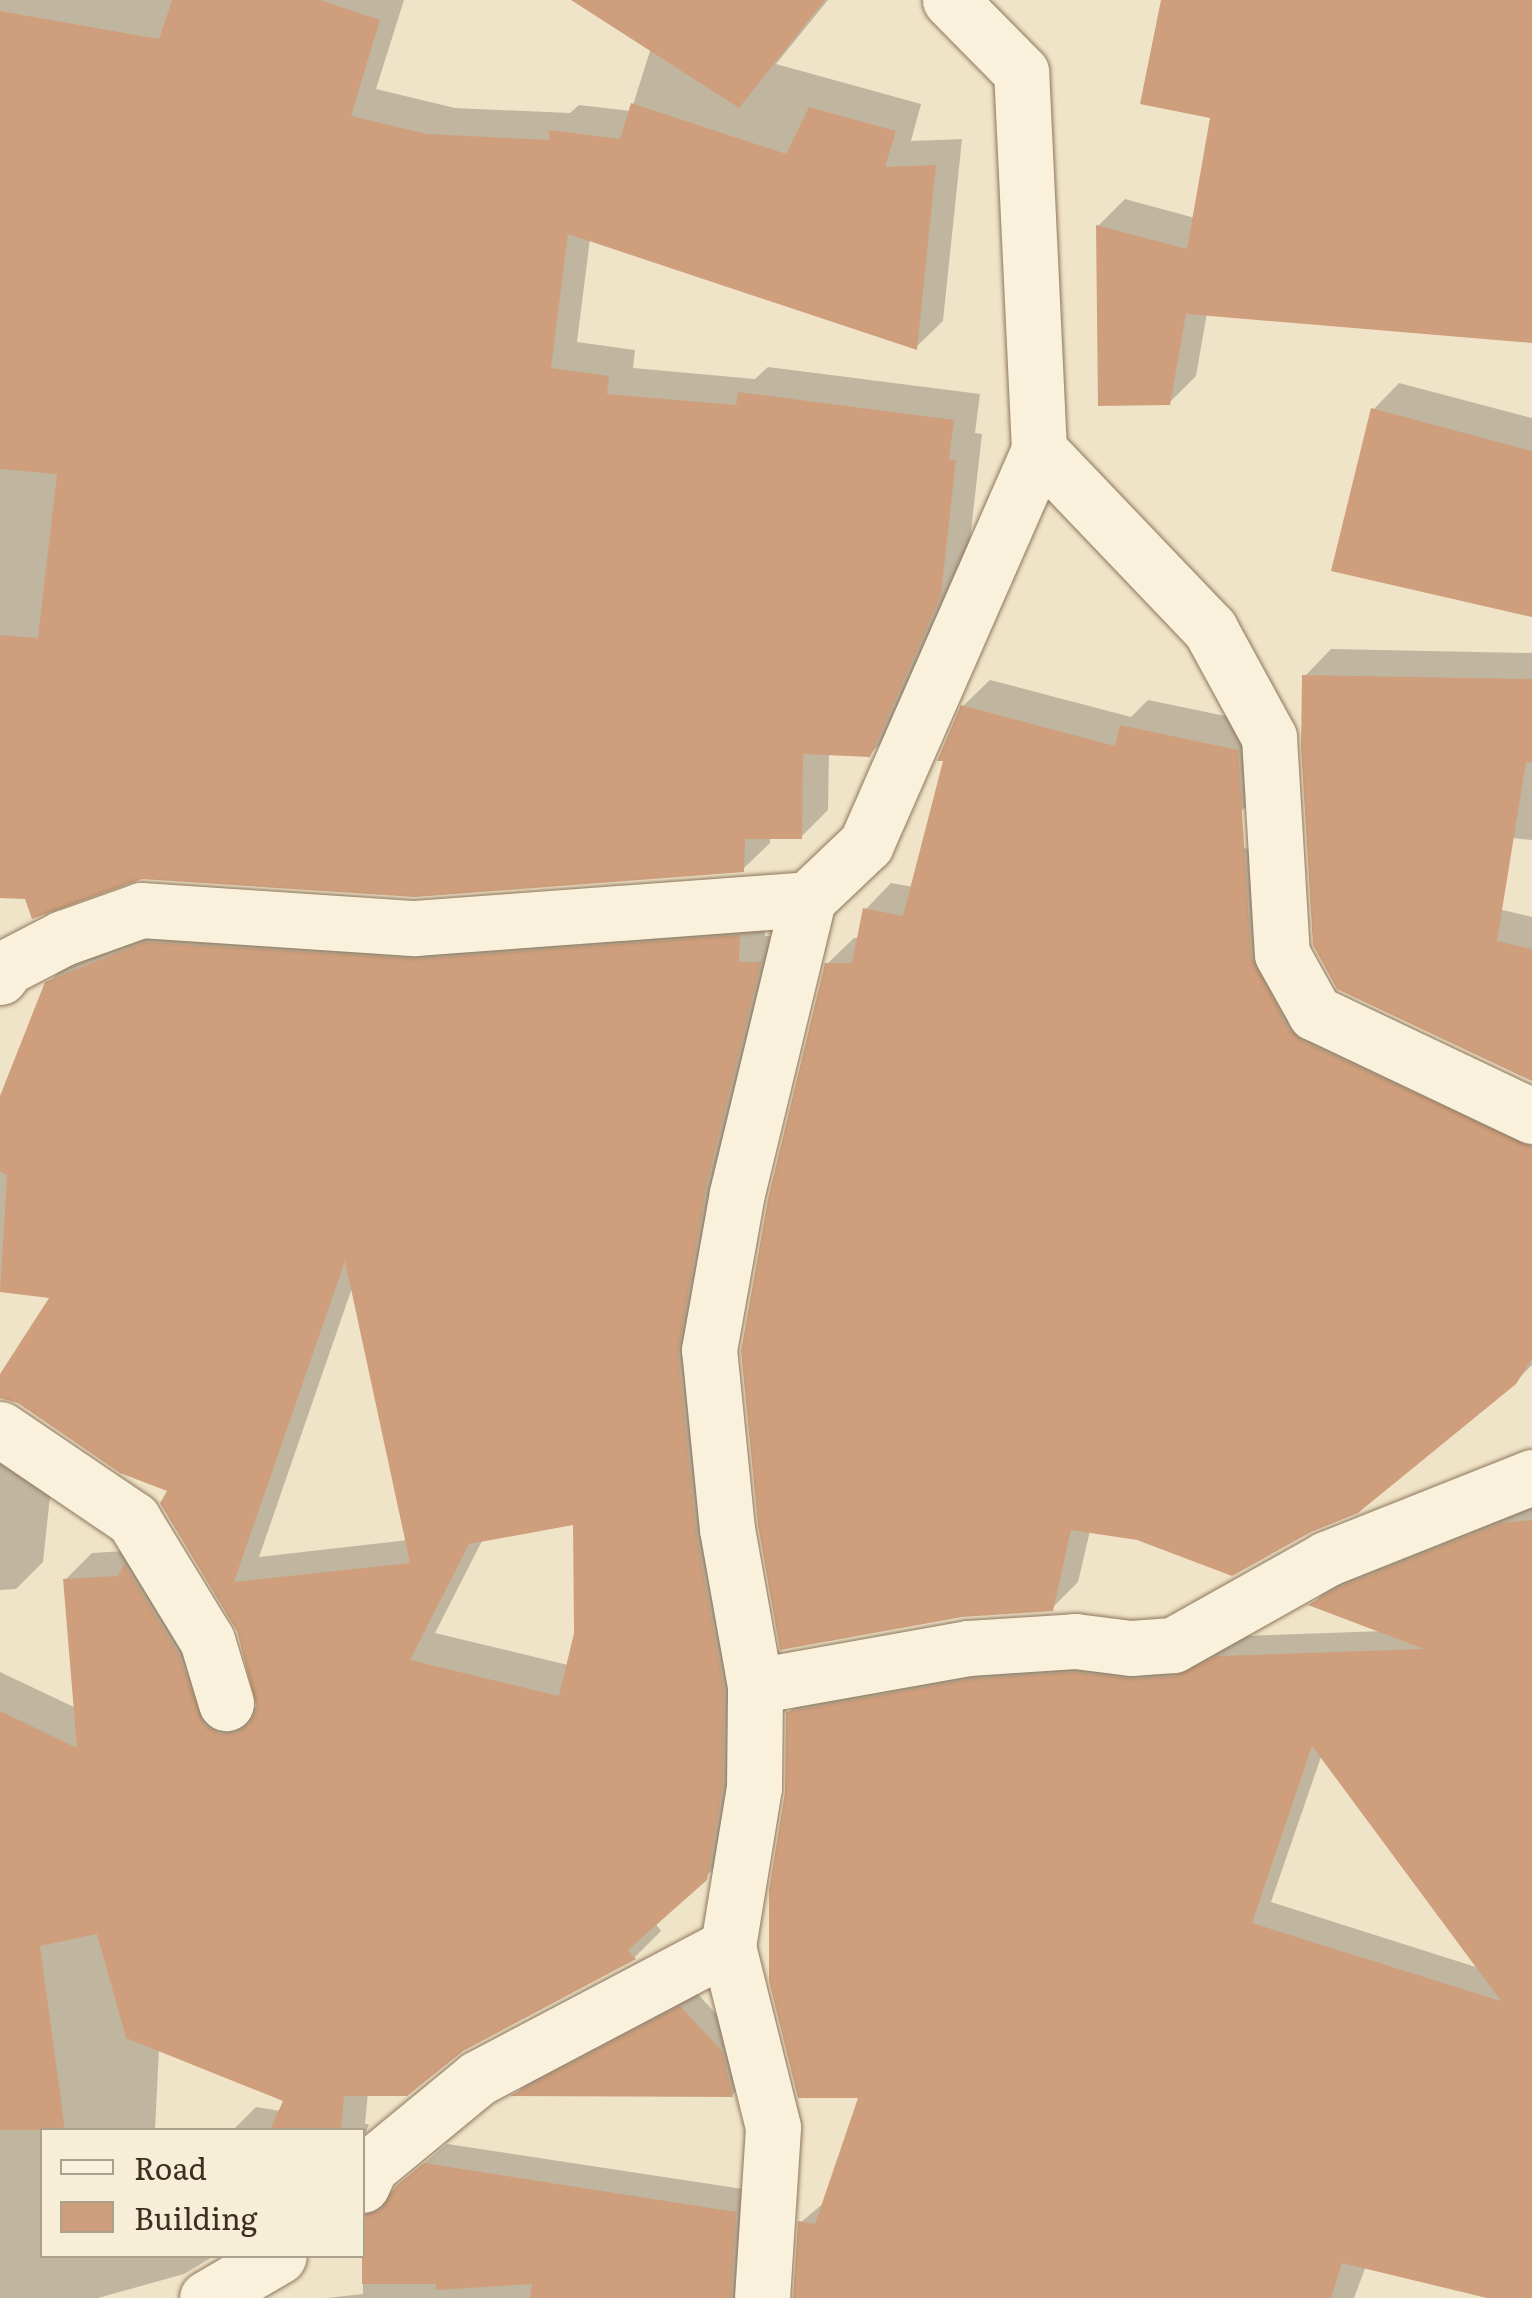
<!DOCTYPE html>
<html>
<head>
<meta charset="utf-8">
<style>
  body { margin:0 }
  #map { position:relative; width:1532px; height:2298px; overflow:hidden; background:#f0e4c8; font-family:Literata,serif }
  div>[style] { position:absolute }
  .shadow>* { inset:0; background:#0003 }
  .building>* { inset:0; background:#cf9f7d }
  .roads { filter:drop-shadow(0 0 2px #8d765c) drop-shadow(0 0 2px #8d765c) }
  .minor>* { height:55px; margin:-27.5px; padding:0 27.5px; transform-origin:27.5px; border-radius:27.5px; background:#faf1dc }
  span { translate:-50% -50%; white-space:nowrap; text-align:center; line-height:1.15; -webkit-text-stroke:8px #f7eed8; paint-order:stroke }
  .legend { position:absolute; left:40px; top:2128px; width:325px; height:130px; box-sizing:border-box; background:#f7eed8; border:2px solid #ada18e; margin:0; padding:12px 18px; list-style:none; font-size:30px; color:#3d2e20 }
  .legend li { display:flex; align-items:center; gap:20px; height:50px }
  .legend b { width:50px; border:2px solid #ada18e }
</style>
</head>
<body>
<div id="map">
  <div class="shadow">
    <i style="clip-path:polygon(0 0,404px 0,376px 89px,455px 108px,570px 113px,579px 105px,631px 111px,651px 48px,576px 0,828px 0,776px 64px,921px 104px,911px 141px,962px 139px,943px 321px,916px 347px,590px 239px,577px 342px,635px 350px,633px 368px,755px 379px,768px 367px,980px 394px,975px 433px,982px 434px,967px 566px,896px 728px,869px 755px,829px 753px,828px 810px,801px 837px,770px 837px,770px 843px,742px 870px,0 811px)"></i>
    <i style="clip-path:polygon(1163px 0,1532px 0,1532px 340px,1207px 313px,1196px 376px,1169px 403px,1098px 226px,1125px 199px,1195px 218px,1213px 116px)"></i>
    <i style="clip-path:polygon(1399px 383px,1532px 418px,1532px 615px,1373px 410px)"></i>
    <i style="clip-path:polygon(1331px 649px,1532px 653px,1532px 840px,1308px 818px,1305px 676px)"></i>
    <i style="clip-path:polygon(990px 680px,1131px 717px,1148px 700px,1264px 724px,1268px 785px,1241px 811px,1228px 844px,1272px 855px,1314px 1002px,1532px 1112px,1532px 1365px,1514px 1383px,1138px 1537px,1090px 1531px,1078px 1582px,1051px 1609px,827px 964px,854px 938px,859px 938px,865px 910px,891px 883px,914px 887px,963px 706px)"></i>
    <i style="clip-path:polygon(1339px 871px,1532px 917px,1532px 1079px)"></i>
    <i style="clip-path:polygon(evenodd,766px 910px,765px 936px,786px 936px,732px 1158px,722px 1504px,733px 1851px,655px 1923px,661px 1931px,635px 1957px,368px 2093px,365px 2124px,369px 2124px,362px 2143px,362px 2130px,233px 2130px,256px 2107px,281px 2111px,286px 2100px,159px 2049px,155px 2130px,42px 2130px,42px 2256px,214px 2256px,184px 2274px,98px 2298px,0 2298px,0 1672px,76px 1708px,65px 1580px,92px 1553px,142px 1550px,248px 1708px,259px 1707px,239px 1630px,171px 1490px,18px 1400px,0 1396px,0 1379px,53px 1296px,0 1290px,0 1103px,47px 984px,75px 956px,174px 916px,766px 910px,353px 1285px,408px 1540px,259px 1557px,353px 1285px,766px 910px,575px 1522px,576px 1633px,568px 1665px,435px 1633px,483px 1539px,575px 1522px)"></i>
    <i style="clip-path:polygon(0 1418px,54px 1459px,43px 1562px,16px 1589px,0 1590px)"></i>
    <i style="clip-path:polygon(evenodd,1532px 1502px,1532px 2298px,1492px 2298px,1366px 2266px,1354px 2298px,796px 2298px,801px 2222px,825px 2202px,862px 2095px,787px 1792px,788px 1713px,810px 1692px,1240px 1636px,1384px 1631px,1313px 1604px,1332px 1584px,1532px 1502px,1322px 1754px,1479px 1968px,1271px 1902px,1322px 1754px)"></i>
    <i style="clip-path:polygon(697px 1993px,736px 2036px,747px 2080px,732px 2095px,516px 2094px,528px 2082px)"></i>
    <i style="clip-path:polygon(447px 2144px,756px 2191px,760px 2298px,326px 2298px,363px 2294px,362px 2216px)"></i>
  </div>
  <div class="building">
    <i style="clip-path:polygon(172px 0,320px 0,380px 20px,351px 116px,427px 134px,549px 140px,549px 130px,620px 139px,631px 103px,786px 154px,809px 107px,896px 131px,885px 167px,936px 165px,917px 350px,568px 234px,551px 368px,609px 376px,607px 394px,736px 405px,738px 392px,954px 420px,949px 459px,956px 460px,941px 595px,870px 757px,803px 754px,802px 839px,745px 839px,744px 872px,415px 897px,142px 879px,32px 919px,25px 899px,0 898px,0 635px,38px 638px,57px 474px,0 469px,0 11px,159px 39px)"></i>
    <i style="clip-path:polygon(571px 0,825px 0,739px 108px)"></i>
    <i style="clip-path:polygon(1161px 0,1532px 0,1532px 343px,1186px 314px,1170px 405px,1098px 406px,1096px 225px,1187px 249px,1210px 118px,1140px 104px)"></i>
    <i style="clip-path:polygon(1371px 408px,1532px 451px,1532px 617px,1331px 571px)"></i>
    <i style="clip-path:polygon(1302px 675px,1532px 679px,1532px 763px,1526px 762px,1497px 941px,1532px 949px,1532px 1081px,1337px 989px,1313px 945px,1301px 747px)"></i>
    <i style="clip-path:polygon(961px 705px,1115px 746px,1120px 725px,1238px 750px,1251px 956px,1288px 1028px,1302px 1041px,1532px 1147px,1532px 1359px,1516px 1384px,1358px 1513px,1311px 1532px,1232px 1576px,1137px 1540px,1071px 1530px,1053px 1611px,962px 1617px,780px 1650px,758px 1525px,741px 1351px,768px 1199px,825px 963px,852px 963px,863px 908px,903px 916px,943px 761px,937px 761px)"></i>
    <i style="clip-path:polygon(evenodd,740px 935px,739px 962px,761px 962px,706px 1187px,678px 1353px,696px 1532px,724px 1689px,723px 1784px,707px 1880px,628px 1950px,636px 1959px,463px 2051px,407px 2096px,344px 2096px,341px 2130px,270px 2130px,283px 2101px,126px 2038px,97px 1934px,40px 1946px,65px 2130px,0 2130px,0 1711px,77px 1748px,63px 1579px,118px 1576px,124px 1564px,178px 1653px,204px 1725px,220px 1734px,236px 1733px,249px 1724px,257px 1709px,237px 1631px,160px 1503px,167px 1491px,120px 1473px,18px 1403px,0 1398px,0 1374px,49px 1298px,0 1292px,7px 1175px,0 1172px,0 1096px,45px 982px,145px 942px,417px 959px,740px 935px,345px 1261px,410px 1563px,234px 1582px,345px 1261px,740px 935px,573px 1525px,574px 1633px,559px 1696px,410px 1660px,469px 1544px,573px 1525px)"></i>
    <i style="clip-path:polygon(evenodd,1532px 1520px,1532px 2298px,1487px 2298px,1342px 2263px,1331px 2298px,793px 2298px,798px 2221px,815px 2224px,858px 2098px,798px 2098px,769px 1981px,769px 1890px,785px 1792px,786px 1712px,972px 1679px,1074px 1672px,1133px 1679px,1176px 1676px,1217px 1656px,1424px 1649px,1308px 1605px,1340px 1587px,1501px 1523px,1532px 1520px,1312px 1746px,1501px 2001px,1252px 1923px,1312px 1746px)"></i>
    <i style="clip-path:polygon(680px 2006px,722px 2051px,733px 2097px,510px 2096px)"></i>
    <i style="clip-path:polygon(424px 2163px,736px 2212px,731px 2298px,530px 2298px,532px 2284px,436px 2290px,436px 2284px,362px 2284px,362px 2216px,381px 2210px,396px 2186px)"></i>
  </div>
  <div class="roads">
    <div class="minor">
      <i style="left:1039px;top:450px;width:248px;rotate:46.3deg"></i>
      <i style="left:1210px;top:629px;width:123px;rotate:61.4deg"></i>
      <i style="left:1269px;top:737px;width:217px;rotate:86.6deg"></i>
      <i style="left:1282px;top:954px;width:68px;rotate:60.8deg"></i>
      <i style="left:1315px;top:1013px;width:240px;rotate:25.4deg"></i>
      <i style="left:0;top:977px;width:12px;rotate:-55deg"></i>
      <i style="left:7px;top:967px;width:63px;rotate:-27.4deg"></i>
      <i style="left:63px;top:938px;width:83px;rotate:-19.7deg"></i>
      <i style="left:141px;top:910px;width:275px;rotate:3.8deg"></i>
      <i style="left:415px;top:928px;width:394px;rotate:-4.2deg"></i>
      <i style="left:0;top:1429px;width:161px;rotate:34.1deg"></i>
      <i style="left:133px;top:1519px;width:142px;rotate:58.6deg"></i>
      <i style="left:207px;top:1640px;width:66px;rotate:73.2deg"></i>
      <i style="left:755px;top:1686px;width:216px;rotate:-10.1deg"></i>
      <i style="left:968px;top:1648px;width:107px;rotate:-3.7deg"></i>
      <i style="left:1075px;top:1641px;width:56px;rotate:7.1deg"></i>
      <i style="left:1131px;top:1648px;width:42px;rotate:-4.1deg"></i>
      <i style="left:1173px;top:1645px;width:176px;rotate:-29.3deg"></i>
      <i style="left:1326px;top:1559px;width:222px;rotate:-21.7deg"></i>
      <i style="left:362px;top:2185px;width:20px;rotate:-66deg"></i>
      <i style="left:370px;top:2167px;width:140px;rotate:-39.5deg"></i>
      <i style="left:478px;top:2078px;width:283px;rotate:-27.8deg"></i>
      <i style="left:207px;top:2298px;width:83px;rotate:-30.3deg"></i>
      <i style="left:762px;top:2298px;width:171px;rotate:-86.3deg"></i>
      <i style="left:773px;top:2127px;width:187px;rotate:-104deg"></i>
      <i style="left:728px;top:1946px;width:161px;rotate:-80.7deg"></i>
      <i style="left:754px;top:1787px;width:101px;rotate:-89.4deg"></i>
      <i style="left:755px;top:1686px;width:159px;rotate:-100.1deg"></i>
      <i style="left:727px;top:1529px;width:180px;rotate:-95.7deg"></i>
      <i style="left:709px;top:1350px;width:159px;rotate:-79.9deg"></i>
      <i style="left:737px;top:1193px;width:302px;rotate:-76.4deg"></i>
      <i style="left:808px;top:899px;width:80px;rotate:-43.5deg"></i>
      <i style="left:866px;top:844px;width:430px;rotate:-66.3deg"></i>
      <i style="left:1039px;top:450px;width:378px;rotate:-92.7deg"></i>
      <i style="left:1021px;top:72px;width:101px;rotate:-134.6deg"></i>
    </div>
  </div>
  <ul class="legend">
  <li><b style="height:12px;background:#faf1dc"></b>Road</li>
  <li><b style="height:28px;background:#cf9f7d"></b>Building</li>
  </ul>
</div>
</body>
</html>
